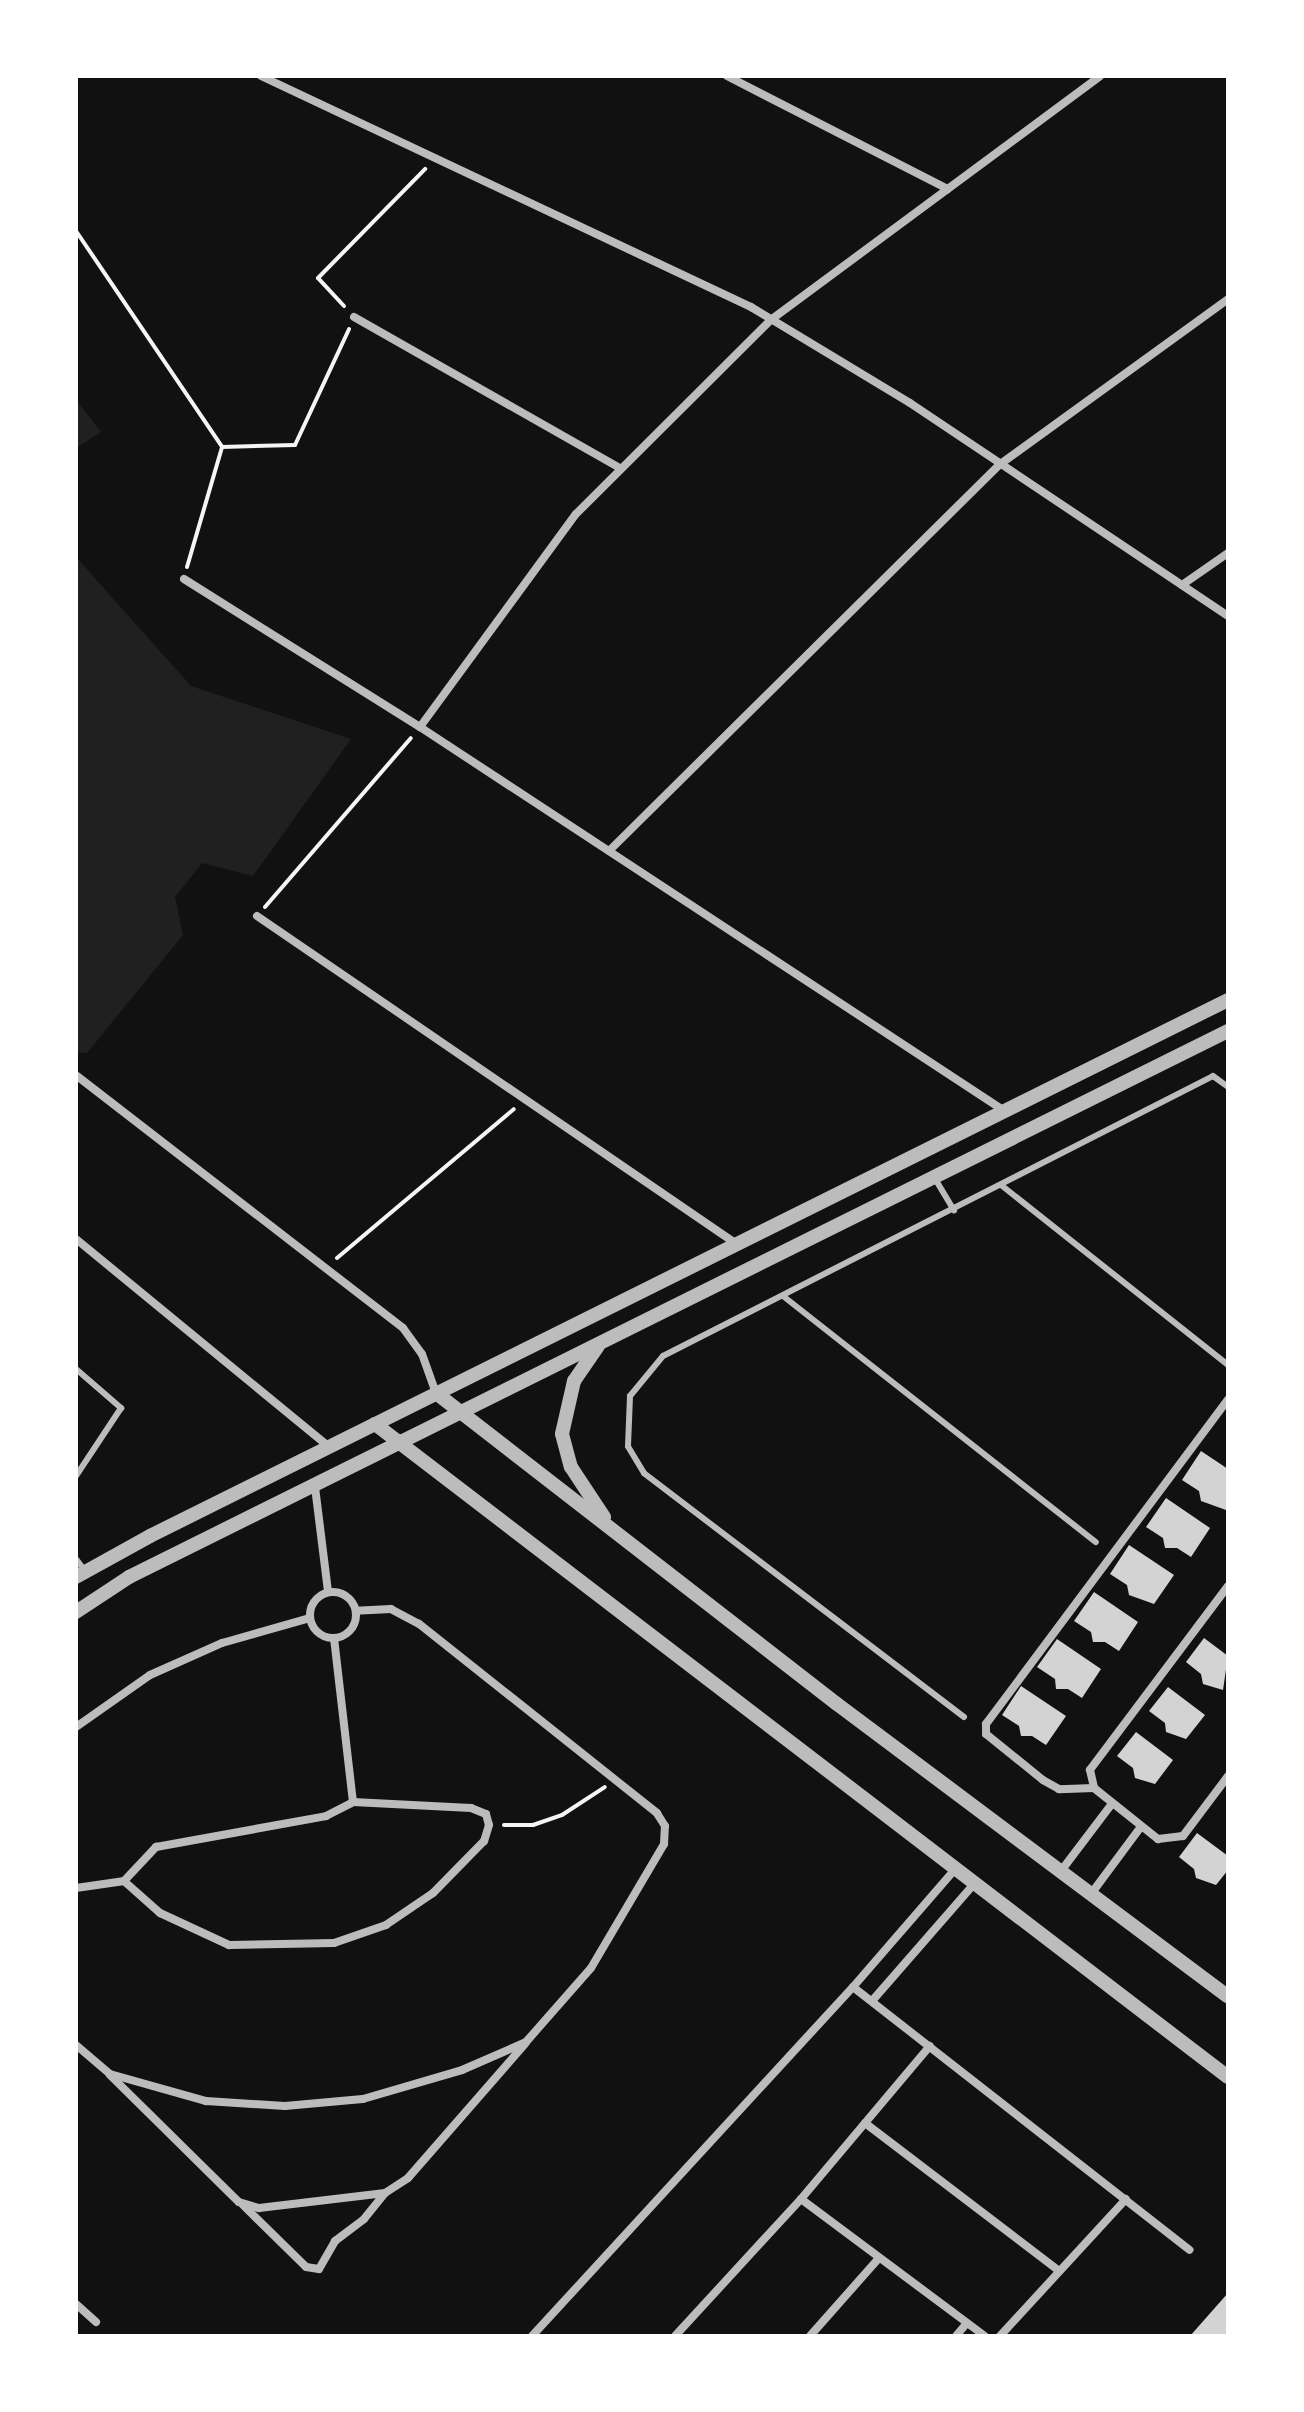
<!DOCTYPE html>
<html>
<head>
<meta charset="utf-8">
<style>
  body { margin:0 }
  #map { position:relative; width:1304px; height:2412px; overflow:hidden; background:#111; font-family:Lato,sans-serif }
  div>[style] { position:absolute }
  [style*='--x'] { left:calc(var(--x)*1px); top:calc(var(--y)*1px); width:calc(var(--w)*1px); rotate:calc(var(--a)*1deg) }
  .green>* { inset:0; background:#202020 }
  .building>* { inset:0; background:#d3d3d3 }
  .path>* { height:4px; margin:-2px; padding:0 2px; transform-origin:2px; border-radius:2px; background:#f5f5f5 }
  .service>* { height:6px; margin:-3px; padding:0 3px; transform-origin:3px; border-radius:3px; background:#bcbcbc }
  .minor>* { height:8px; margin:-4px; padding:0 4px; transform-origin:4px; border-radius:4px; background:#bcbcbc }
  .minor>.ring { margin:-4px; padding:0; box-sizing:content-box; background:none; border:8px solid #bcbcbc; border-radius:50% }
  .tertiary>* { height:14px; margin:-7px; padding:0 7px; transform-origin:7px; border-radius:7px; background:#bcbcbc }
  span { translate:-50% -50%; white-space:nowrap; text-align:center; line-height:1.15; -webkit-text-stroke:7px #fff; paint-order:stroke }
  .frame { position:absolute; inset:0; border:78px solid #fff; pointer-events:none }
</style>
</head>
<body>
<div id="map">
  <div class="green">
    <div style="clip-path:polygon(76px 400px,101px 432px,76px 448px)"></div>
    <div style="clip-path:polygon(76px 557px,191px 686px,351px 739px,253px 876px,202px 863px,175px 897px,183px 935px,87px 1053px,76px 1052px)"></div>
  </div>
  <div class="building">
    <div style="clip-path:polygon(1201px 1451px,1228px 1469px,1226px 1510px,1201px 1501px,1199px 1491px,1182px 1480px)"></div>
    <div style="clip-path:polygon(1166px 1498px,1210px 1528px,1191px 1557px,1177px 1548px,1165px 1548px,1163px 1538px,1146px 1527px)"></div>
    <div style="clip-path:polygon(1129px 1545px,1174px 1575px,1154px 1604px,1129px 1595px,1127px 1585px,1110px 1574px)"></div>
    <div style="clip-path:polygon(1094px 1592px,1138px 1622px,1119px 1651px,1105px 1642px,1093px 1642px,1091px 1632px,1074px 1621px)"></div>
    <div style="clip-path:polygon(1204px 1638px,1228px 1656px,1223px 1690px,1203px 1684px,1201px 1674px,1186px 1662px)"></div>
    <div style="clip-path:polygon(1057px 1639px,1101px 1669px,1082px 1698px,1068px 1689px,1056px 1689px,1055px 1679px,1037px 1667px)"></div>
    <div style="clip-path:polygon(1021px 1686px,1066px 1716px,1046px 1745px,1032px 1736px,1021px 1736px,1019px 1726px,1002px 1715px)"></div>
    <div style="clip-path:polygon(1168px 1687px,1205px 1715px,1186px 1739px,1166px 1732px,1165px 1723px,1149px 1711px)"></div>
    <div style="clip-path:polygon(1136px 1732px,1173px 1760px,1155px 1784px,1135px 1778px,1133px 1768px,1117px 1756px)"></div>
    <div style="clip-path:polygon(1197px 1833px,1228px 1856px,1228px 1870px,1216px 1885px,1196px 1878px,1194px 1869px,1179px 1857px)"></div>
    <div style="clip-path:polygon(1228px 2293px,1228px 2336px,1190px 2336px)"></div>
  </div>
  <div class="path">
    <div style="--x:76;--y:231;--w:261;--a:55.9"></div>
    <div style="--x:222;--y:447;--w:73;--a:-1.6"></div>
    <div style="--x:295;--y:445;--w:128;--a:-65"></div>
    <div style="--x:344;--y:306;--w:38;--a:-133"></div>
    <div style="--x:318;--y:278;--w:153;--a:-45.5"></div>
    <div style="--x:187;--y:567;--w:125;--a:-73.7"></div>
    <div style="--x:265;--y:907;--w:223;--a:-49.2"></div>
    <div style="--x:337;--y:1258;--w:231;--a:-40.1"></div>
    <div style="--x:504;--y:1825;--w:29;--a:0"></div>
    <div style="--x:533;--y:1825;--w:31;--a:-19"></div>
    <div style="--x:562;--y:1815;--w:51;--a:-33.1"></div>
  </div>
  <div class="service">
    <div style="--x:934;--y:1177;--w:39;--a:59"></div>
    <div style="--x:1001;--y:1185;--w:290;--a:38.4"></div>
    <div style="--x:783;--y:1296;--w:398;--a:38.2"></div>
    <div style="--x:76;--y:1369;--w:60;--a:40.9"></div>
    <div style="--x:121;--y:1408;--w:82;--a:123.5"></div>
    <div style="--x:76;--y:1559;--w:15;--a:53"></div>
    <div style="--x:964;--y:1717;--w:402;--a:-142.7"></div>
    <div style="--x:644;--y:1473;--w:31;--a:-121"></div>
    <div style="--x:628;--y:1446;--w:50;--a:-87.7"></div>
    <div style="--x:630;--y:1396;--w:52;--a:-50.5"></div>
    <div style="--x:663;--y:1356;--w:617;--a:-26.98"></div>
    <div style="--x:1213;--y:1076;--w:19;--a:36"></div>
  </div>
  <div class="minor">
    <div style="--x:261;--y:76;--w:542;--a:25.24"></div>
    <div style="--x:751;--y:307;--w:186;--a:31.1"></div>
    <div style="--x:910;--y:403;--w:383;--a:33.8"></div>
    <div style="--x:727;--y:76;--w:248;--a:27.1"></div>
    <div style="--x:354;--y:317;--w:306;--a:29.6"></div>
    <div style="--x:184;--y:579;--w:279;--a:32.1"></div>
    <div style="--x:420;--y:727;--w:701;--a:33.3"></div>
    <div style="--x:1182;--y:585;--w:56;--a:-34.8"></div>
    <div style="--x:420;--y:727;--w:264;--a:-53.8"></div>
    <div style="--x:576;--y:514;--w:276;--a:-44.9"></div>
    <div style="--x:772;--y:319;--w:408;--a:-36.5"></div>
    <div style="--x:609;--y:851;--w:549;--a:-44.7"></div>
    <div style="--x:999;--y:465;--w:283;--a:-35.9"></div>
    <div style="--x:257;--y:916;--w:583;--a:34.37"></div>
    <div style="--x:77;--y:1076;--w:412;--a:37.7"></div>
    <div style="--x:403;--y:1328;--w:32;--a:54"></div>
    <div style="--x:422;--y:1354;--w:41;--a:70.3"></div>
    <div style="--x:76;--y:1239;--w:328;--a:39.4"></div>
    <div style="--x:315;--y:1487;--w:106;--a:82.9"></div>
    <div style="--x:1228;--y:1586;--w:230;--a:126.9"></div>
    <div style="--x:1090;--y:1770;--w:18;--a:77"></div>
    <div style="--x:1094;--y:1788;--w:82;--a:38.6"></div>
    <div style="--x:1158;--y:1839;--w:25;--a:-7"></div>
    <div style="--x:1183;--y:1836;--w:75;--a:-53.1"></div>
    <div class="ring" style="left:310px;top:1592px;width:38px;height:38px"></div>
    <div style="--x:334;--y:1638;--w:165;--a:83.4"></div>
    <div style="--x:76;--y:1727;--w:90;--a:-35.1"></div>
    <div style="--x:150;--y:1675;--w:79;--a:-24"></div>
    <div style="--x:222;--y:1643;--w:91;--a:-15.9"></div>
    <div style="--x:1094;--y:1788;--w:35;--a:178"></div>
    <div style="--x:1059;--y:1789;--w:18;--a:-151"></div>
    <div style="--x:1043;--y:1780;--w:73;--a:-141.1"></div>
    <div style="--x:986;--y:1734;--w:10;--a:-90"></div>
    <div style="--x:986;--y:1724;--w:405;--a:-53.3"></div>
    <div style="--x:1061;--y:1871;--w:83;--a:-52.9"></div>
    <div style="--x:76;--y:1888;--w:49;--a:-8.3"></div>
    <div style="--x:124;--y:1881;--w:47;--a:-46.7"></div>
    <div style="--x:156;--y:1847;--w:173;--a:-10.3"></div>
    <div style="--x:326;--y:1816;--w:30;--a:-27"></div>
    <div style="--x:353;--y:1802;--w:118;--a:2.9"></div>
    <div style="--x:471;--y:1808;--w:16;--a:22"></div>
    <div style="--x:486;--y:1814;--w:11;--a:75"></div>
    <div style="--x:489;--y:1825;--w:17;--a:107"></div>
    <div style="--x:484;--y:1841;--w:73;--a:134.4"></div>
    <div style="--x:433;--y:1893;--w:57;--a:145.8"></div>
    <div style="--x:386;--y:1925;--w:55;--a:160.9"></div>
    <div style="--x:334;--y:1943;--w:105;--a:178.9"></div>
    <div style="--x:229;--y:1945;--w:76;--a:-155.1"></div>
    <div style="--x:160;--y:1913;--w:48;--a:-138.4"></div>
    <div style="--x:1091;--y:1894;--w:82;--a:-53.4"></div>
    <div style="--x:853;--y:1987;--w:157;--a:-49.1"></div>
    <div style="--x:872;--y:2001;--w:157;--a:-48.9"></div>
    <div style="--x:76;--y:2045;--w:45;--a:40.5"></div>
    <div style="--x:110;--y:2074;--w:100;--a:15.7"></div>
    <div style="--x:206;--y:2101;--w:79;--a:3.6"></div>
    <div style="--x:285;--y:2106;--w:78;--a:-5.1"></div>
    <div style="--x:363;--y:2099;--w:103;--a:-16.3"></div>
    <div style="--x:462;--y:2070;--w:70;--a:-23.6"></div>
    <div style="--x:526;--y:2042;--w:98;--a:-48.7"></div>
    <div style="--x:591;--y:1968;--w:144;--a:-59.5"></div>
    <div style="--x:664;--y:1844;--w:18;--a:-87"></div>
    <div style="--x:665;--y:1826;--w:15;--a:-122"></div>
    <div style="--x:657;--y:1813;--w:304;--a:-141.5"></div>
    <div style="--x:419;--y:1624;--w:32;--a:-152"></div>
    <div style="--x:391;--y:1609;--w:35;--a:177"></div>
    <div style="--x:110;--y:2075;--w:181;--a:44.6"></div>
    <div style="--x:239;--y:2202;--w:21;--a:17"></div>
    <div style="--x:259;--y:2208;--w:127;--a:-6.8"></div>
    <div style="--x:385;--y:2193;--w:27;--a:-33"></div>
    <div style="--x:408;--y:2178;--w:178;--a:-48.9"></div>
    <div style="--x:865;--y:2123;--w:244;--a:37.3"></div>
    <div style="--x:801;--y:2199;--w:229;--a:36.7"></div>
    <div style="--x:243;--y:2205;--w:88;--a:44.5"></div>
    <div style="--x:306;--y:2267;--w:13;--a:9"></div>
    <div style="--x:319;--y:2269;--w:32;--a:-60"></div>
    <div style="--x:335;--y:2241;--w:36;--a:-37"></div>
    <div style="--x:364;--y:2219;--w:33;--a:-51"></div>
    <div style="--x:76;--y:2304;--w:27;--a:42"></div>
    <div style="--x:532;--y:2336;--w:474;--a:-47.4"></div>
    <div style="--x:853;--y:1987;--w:427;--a:38"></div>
    <div style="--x:675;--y:2336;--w:186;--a:-47.4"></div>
    <div style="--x:801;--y:2199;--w:200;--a:-49.9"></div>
    <div style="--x:810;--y:2336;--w:104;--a:-48.5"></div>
    <div style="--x:956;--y:2336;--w:17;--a:-50"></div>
    <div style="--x:1000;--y:2336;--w:186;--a:-47.4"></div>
  </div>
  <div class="tertiary">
    <div style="--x:598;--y:1346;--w:42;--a:124.4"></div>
    <div style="--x:574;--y:1381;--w:54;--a:102.8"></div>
    <div style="--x:562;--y:1434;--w:34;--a:75"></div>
    <div style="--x:571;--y:1467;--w:60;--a:56.6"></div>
    <div style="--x:436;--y:1393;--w:507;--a:37.8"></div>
    <div style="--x:837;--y:1704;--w:488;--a:36.8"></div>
    <div style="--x:375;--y:1424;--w:1074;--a:37.44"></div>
    <div style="--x:76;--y:1577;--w:85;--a:-29"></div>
    <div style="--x:150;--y:1536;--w:1204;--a:-26.44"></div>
    <div style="--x:76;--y:1612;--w:64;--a:-33.4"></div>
    <div style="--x:129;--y:1577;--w:1227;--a:-26.42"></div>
  </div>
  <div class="frame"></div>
</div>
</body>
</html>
